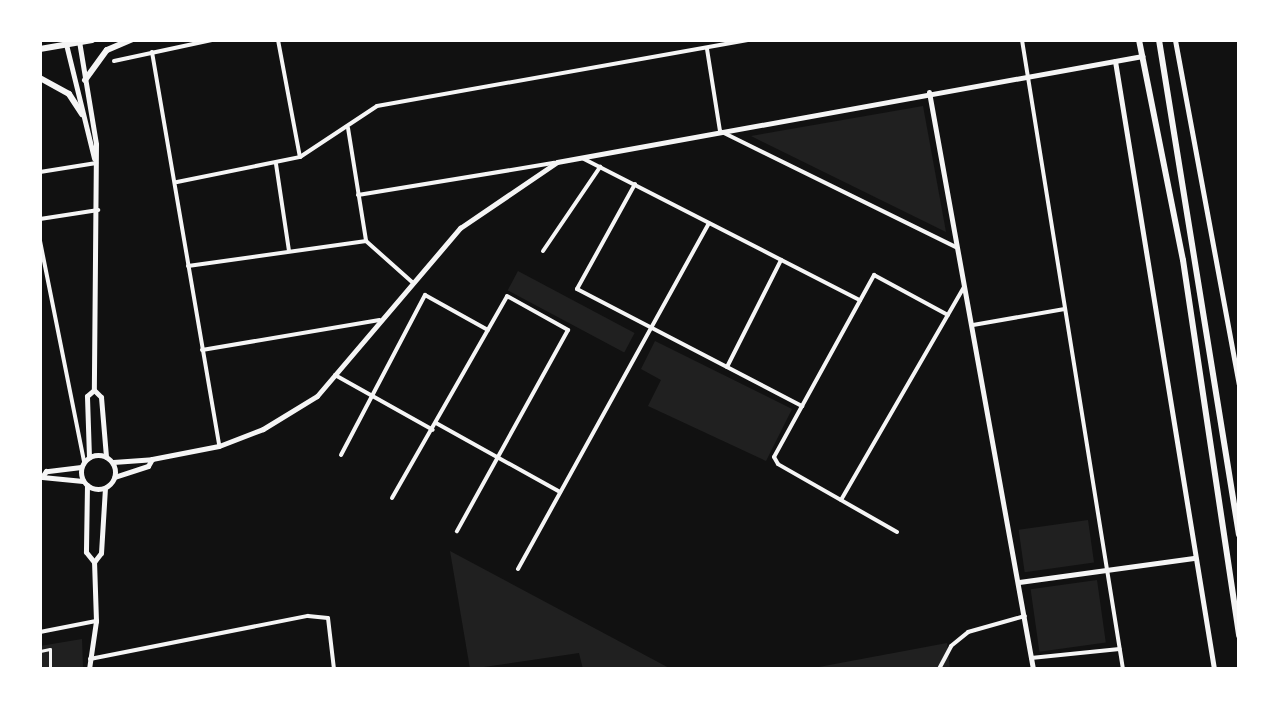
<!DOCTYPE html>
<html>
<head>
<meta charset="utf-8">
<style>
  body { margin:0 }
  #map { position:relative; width:1279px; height:709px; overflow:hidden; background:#111; font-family:"DejaVu Sans",sans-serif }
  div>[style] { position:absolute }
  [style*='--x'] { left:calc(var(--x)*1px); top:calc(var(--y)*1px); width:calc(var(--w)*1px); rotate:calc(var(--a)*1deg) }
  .green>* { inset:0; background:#202020; transform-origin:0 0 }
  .pedestrian>* { height:3px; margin:-1.5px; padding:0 1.5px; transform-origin:1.5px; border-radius:1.5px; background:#f5f5f5 }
  .minor>* { height:4px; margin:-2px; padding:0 2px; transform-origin:2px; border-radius:2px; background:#f5f5f5 }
  .tertiary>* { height:5px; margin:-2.5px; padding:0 2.5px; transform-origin:2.5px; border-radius:2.5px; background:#f5f5f5 }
  .tertiary>.ring { margin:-2.5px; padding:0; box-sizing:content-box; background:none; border:5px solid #f5f5f5; border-radius:50% }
  .secondary>* { height:6px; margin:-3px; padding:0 3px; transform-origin:3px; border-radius:3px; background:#f5f5f5 }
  span { translate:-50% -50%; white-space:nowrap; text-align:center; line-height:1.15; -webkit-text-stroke:8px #fff; paint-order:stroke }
  .frame { position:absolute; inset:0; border:42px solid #fff; pointer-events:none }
</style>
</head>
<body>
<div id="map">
  <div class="green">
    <div style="clip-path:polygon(923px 106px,946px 232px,751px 136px)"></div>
    <div style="left:518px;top:271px;width:132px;height:22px;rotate:28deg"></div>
    <div style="clip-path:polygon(655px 341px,792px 409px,766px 461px,648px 406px,661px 380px,641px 369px)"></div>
    <div style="left:1088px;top:520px;width:43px;height:70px;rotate:82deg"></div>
    <div style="clip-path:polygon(450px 551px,671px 669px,583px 669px,579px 653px,470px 669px)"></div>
    <div style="left:1097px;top:580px;width:63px;height:67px;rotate:82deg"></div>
    <div style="clip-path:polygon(82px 639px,83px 669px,40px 669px,40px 646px)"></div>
    <div style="clip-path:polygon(947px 643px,950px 669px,808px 669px)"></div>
  </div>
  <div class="pedestrian">
    <div style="--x:40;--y:651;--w:10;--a:-11"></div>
    <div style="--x:50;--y:649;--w:20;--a:90"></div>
  </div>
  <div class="minor">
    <div style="--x:278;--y:40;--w:119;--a:79.4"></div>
    <div style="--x:1022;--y:40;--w:637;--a:80.88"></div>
    <div style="--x:707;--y:49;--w:83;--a:81"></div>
    <div style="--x:720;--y:131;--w:263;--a:26.2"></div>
    <div style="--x:152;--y:52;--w:400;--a:80.3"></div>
    <div style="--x:114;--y:61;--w:100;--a:-12.1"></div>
    <div style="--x:348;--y:128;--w:114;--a:80.9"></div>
    <div style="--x:366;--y:241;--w:62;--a:41.7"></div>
    <div style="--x:584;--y:159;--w:310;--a:27.1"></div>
    <div style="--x:276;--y:164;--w:88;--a:81.5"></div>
    <div style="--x:40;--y:172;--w:57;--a:-9.1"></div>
    <div style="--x:177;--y:182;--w:126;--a:-11.5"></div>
    <div style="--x:300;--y:157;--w:92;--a:-33.5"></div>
    <div style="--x:377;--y:106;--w:378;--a:-10.1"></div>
    <div style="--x:635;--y:184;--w:120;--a:118.9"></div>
    <div style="--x:577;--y:289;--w:254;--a:27.5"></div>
    <div style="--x:358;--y:195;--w:199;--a:-9.3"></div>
    <div style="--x:40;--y:219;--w:59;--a:-8.8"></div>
    <div style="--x:40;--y:241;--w:225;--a:78.7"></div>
    <div style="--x:543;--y:251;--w:102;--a:-55.8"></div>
    <div style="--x:188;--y:266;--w:180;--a:-8"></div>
    <div style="--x:973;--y:325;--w:93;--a:-9.9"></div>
    <div style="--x:202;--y:350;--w:180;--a:-9.6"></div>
    <div style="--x:727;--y:367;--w:120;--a:-63.2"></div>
    <div style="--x:335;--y:375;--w:112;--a:29.3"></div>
    <div style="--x:436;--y:423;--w:142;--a:29.1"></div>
    <div style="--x:341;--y:455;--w:181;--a:-62.3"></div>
    <div style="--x:425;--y:295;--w:72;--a:29.1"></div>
    <div style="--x:392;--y:498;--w:232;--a:-60.3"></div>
    <div style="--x:507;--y:296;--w:70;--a:29.1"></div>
    <div style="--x:568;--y:330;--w:230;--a:118.9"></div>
    <div style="--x:841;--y:500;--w:246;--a:-60"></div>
    <div style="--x:897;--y:532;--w:137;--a:-150.3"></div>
    <div style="--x:778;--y:464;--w:8;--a:-120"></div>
    <div style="--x:774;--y:457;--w:208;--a:-61.2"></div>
    <div style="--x:874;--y:275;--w:84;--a:28.4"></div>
    <div style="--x:518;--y:569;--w:395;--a:-61.1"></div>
    <div style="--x:40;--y:632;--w:57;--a:-11.1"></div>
    <div style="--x:1031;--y:658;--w:89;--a:-5.8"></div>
    <div style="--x:90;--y:659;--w:222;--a:-11.2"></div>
    <div style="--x:308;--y:616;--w:20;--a:6"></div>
    <div style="--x:328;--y:618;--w:51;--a:83.3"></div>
    <div style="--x:939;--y:669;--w:26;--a:-62"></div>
    <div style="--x:951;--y:646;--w:22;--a:-39"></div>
    <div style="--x:968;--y:632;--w:59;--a:-15.7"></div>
  </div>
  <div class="tertiary">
    <div style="--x:65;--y:40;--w:122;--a:76.2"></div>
    <div style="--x:1175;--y:40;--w:350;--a:79.5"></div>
    <div style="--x:79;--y:41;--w:104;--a:80.6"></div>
    <div style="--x:96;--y:144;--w:246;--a:90.5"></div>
    <div style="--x:1115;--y:61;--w:616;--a:80.75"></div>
    <div style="--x:929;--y:92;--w:586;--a:79.78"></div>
    <div class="ring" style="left:81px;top:455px;width:29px;height:29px"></div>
    <div style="--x:89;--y:457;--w:61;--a:-91.9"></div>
    <div style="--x:87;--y:396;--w:9;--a:-41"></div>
    <div style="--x:94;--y:390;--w:10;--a:45"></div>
    <div style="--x:101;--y:397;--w:60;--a:85.2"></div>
    <div style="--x:152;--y:459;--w:68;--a:-11"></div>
    <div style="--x:219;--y:446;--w:47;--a:-21.1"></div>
    <div style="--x:263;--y:429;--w:63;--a:-31.4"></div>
    <div style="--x:317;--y:396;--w:221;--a:-49.6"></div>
    <div style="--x:460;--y:228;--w:117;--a:-34.2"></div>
    <div style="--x:557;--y:162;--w:595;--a:-10.27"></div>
    <div style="--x:113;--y:462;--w:39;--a:-4"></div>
    <div style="--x:152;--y:459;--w:8;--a:120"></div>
    <div style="--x:148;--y:466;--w:35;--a:162"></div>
    <div style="--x:81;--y:467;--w:35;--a:173"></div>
    <div style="--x:46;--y:471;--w:7;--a:124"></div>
    <div style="--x:42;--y:477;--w:41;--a:5.6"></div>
    <div style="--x:87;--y:485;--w:67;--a:90.9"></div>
    <div style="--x:86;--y:552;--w:13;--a:51"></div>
    <div style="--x:94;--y:562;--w:11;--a:-52"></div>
    <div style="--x:101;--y:553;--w:65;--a:-86.5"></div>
    <div style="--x:1019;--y:582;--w:178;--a:-7.8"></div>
    <div style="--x:89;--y:669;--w:49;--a:-81.7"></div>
    <div style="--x:96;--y:621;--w:59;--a:-91.9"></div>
  </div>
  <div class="secondary">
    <div style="--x:1139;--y:40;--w:224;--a:78.7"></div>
    <div style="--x:1183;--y:260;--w:380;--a:81.5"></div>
    <div style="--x:1159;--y:40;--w:501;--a:80.82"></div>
    <div style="--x:40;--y:49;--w:53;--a:-9.8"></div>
    <div style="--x:40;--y:78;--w:33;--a:29"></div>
    <div style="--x:69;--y:94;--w:24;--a:57"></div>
    <div style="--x:85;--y:80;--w:37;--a:-54"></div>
    <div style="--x:107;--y:50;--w:26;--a:-23"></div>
  </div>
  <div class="frame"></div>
</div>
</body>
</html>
